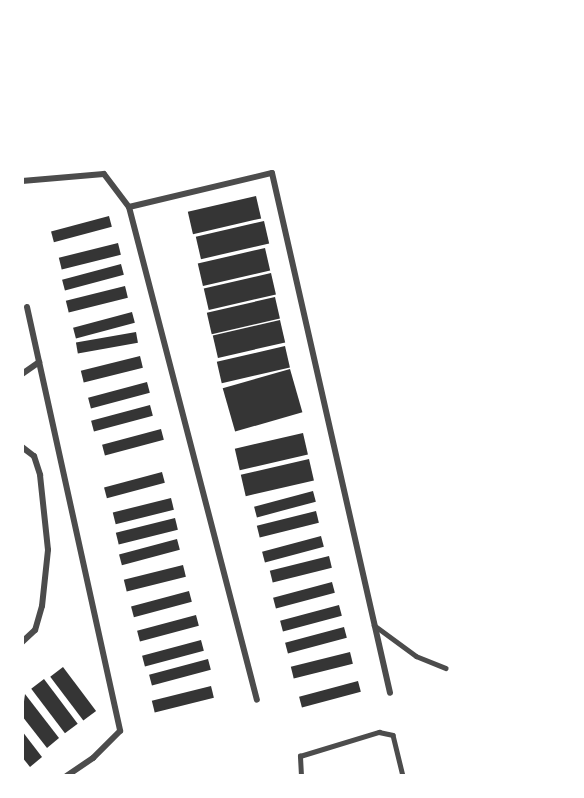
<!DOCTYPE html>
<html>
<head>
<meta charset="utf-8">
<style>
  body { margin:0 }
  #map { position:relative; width:584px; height:798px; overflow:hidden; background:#fff; font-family:"DM Sans",sans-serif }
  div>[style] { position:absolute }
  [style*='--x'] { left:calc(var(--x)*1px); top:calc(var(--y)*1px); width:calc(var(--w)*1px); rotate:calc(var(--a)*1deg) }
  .building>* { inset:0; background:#353535; transform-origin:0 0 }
  .service>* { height:4.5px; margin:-2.25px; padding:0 2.25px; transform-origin:2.25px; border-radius:2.25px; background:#4c4c4c }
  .minor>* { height:6px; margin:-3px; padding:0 3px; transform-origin:3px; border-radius:3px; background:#4c4c4c }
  span { translate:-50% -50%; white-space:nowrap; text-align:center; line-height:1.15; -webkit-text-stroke:4.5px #fff; paint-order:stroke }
  .frame { position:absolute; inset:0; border:24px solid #fff; pointer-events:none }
</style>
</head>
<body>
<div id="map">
  <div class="building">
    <div style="left:256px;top:196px;width:23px;height:70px;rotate:77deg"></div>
    <div style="left:109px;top:216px;width:11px;height:60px;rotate:75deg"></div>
    <div style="left:264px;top:221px;width:23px;height:70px;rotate:77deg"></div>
    <div style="left:118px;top:243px;width:12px;height:61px;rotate:76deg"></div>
    <div style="left:265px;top:248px;width:23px;height:69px;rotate:77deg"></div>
    <div style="left:121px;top:264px;width:11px;height:61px;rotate:75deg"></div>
    <div style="left:271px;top:273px;width:22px;height:69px;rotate:77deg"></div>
    <div style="left:125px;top:286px;width:12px;height:61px;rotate:76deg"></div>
    <div style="left:275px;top:297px;width:22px;height:70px;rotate:77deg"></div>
    <div style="left:132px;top:312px;width:11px;height:61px;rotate:75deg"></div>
    <div style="left:280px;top:320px;width:23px;height:69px;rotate:77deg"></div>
    <div style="left:136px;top:332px;width:11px;height:61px;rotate:80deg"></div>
    <div style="left:285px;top:346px;width:22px;height:70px;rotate:77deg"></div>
    <div style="left:140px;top:356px;width:12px;height:61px;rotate:76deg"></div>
    <div style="left:290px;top:369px;width:45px;height:70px;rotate:74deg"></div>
    <div style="left:147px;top:382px;width:11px;height:61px;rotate:75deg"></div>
    <div style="left:150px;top:405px;width:11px;height:61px;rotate:75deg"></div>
    <div style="left:161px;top:429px;width:11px;height:61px;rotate:75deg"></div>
    <div style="left:303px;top:433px;width:22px;height:70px;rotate:77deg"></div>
    <div style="left:309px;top:459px;width:22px;height:70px;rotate:77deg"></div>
    <div style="left:162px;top:472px;width:11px;height:60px;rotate:75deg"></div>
    <div style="left:313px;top:491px;width:11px;height:61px;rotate:75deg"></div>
    <div style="left:171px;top:498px;width:12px;height:60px;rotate:76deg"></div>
    <div style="left:316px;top:511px;width:12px;height:61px;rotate:76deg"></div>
    <div style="left:175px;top:518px;width:12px;height:61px;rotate:76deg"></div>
    <div style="left:321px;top:536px;width:11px;height:61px;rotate:75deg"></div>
    <div style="left:177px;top:539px;width:11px;height:60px;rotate:75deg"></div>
    <div style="left:329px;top:556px;width:12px;height:61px;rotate:76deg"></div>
    <div style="left:183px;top:565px;width:12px;height:61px;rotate:76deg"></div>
    <div style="left:332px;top:582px;width:11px;height:61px;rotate:75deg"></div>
    <div style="left:189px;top:591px;width:11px;height:60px;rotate:75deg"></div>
    <div style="left:339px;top:605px;width:11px;height:61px;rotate:75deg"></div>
    <div style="left:196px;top:615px;width:11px;height:61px;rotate:75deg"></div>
    <div style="left:344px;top:627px;width:11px;height:61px;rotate:75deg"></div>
    <div style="left:201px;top:640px;width:11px;height:61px;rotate:75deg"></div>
    <div style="left:350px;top:652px;width:12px;height:61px;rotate:76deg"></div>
    <div style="left:208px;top:659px;width:11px;height:61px;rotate:75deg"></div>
    <div style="left:63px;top:667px;width:55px;height:16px;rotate:53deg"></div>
    <div style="left:44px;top:679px;width:56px;height:16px;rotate:53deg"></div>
    <div style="left:358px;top:681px;width:11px;height:61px;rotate:75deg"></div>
    <div style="left:211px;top:686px;width:12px;height:61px;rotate:76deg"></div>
    <div style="clip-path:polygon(25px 694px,59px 738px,47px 748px,22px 716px)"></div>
    <div style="clip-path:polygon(22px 731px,42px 757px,30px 767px,22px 757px)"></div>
  </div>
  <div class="service">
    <div style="--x:374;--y:625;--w:52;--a:36.4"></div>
    <div style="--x:416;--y:656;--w:32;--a:22"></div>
    <div style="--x:301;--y:776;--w:20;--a:-93"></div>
    <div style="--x:300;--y:756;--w:83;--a:-16.9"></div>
    <div style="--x:379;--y:732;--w:14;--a:12"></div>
    <div style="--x:393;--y:735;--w:42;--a:76.3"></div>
  </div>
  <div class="minor">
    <div style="--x:22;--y:181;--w:82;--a:-4.9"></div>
    <div style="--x:104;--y:174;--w:41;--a:52.9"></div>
    <div style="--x:129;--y:207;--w:509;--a:75.45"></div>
    <div style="--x:129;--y:207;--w:147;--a:-13.4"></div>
    <div style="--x:272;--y:173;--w:533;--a:77.21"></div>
    <div style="--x:27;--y:307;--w:434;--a:77.6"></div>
    <div style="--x:120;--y:731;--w:38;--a:135"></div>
    <div style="--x:93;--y:758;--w:32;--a:146"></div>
    <div style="--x:22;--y:374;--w:21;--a:-35"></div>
    <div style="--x:22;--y:447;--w:15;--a:37"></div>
    <div style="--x:34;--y:456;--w:20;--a:72"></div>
    <div style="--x:40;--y:475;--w:75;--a:83.9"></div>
    <div style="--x:48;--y:550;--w:56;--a:96.1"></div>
    <div style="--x:42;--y:606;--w:25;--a:106"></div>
    <div style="--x:35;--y:630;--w:18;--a:137"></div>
  </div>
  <div class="frame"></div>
</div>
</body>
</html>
